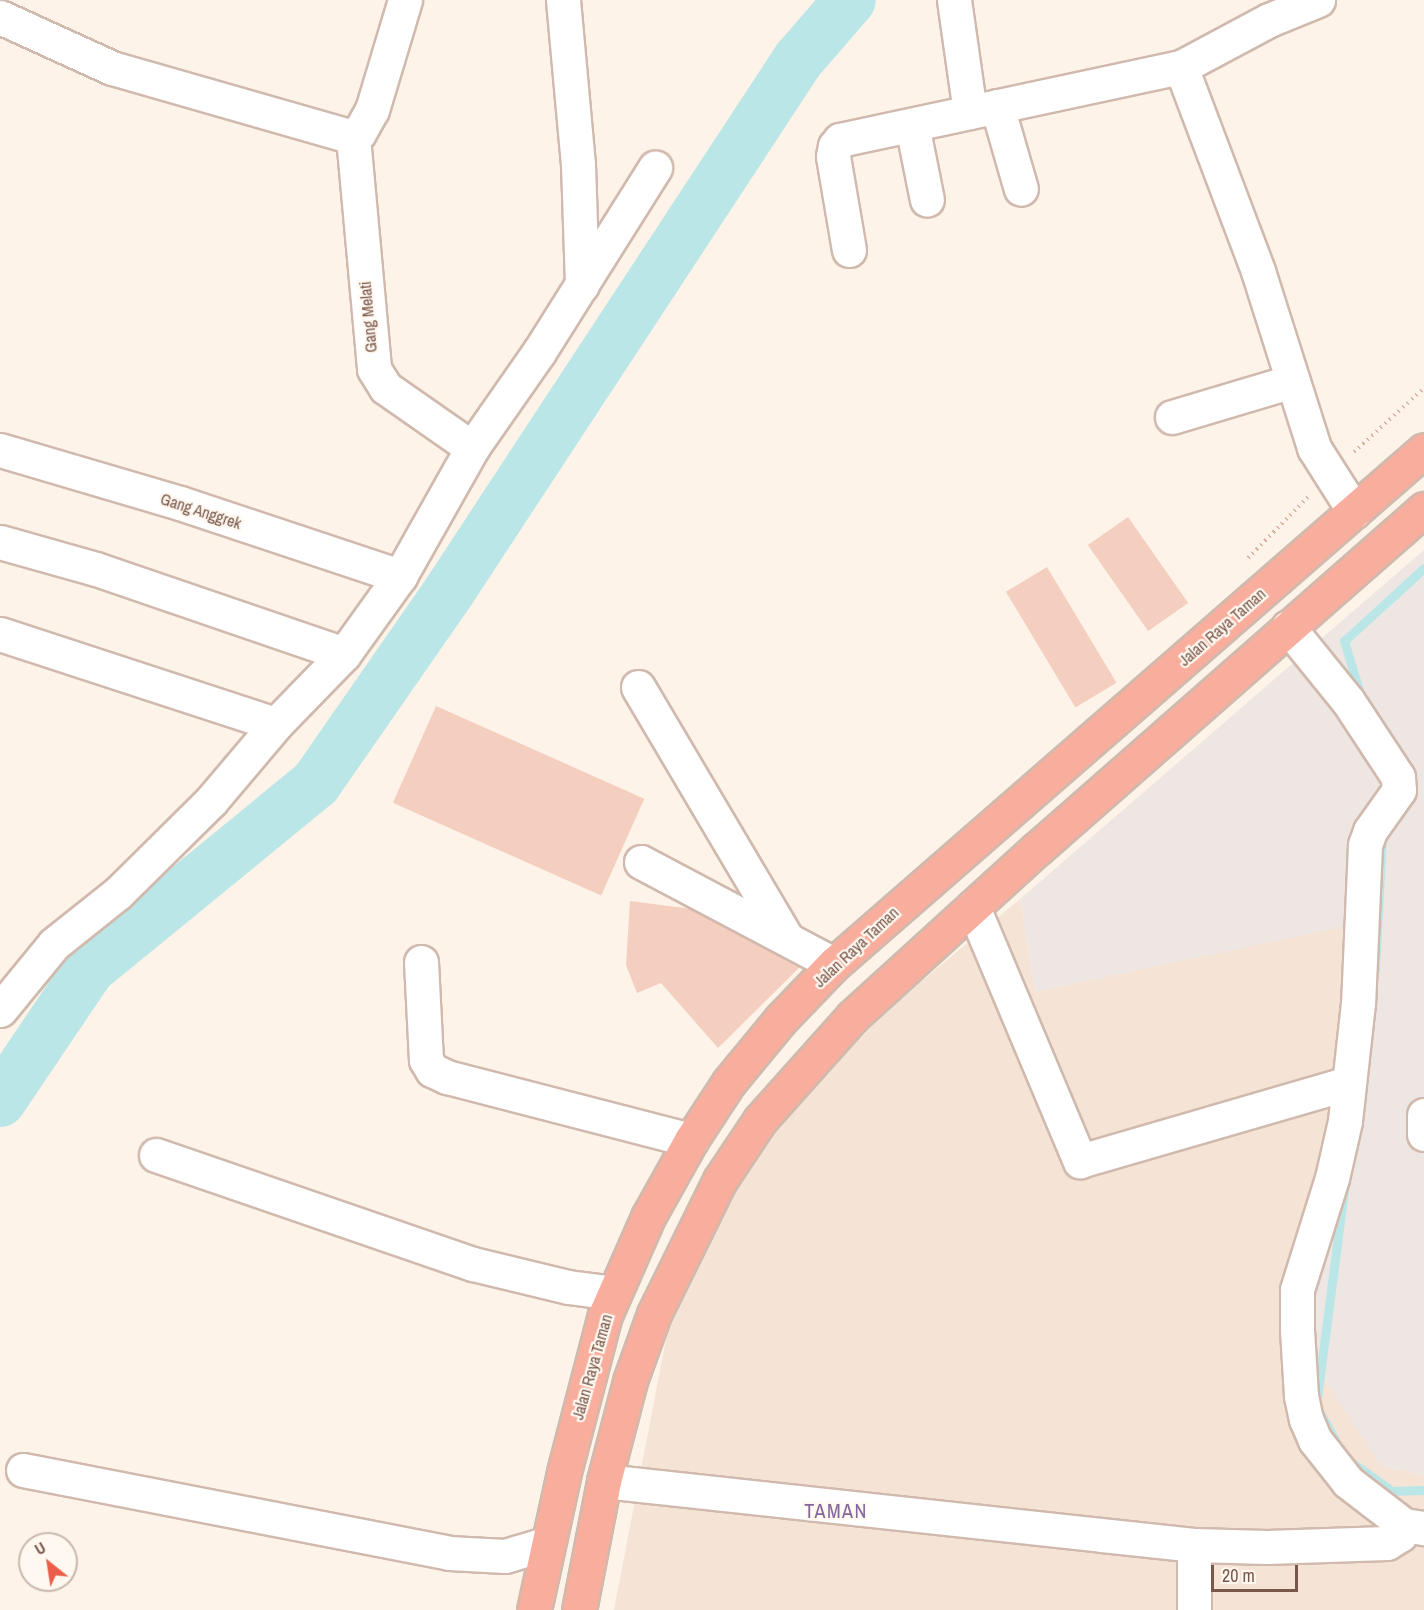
<!DOCTYPE html>
<html>
<head>
<meta charset="utf-8">
<style>
  body { margin:0 }
  #map { position:relative; width:1424px; height:1610px; overflow:hidden; background:#fdf3e8; font-family:"Archivo Narrow",sans-serif }
  div>[style] { position:absolute }
  [style*='--x'] { left:calc(var(--x)*1px); top:calc(var(--y)*1px); width:calc(var(--w)*1px); rotate:calc(var(--a)*1deg) }
  .residential>* { inset:0; background:#f5e4d6 }
  .industrial>* { inset:0; background:#eee6e2 }
  .stream>* { height:9px; margin:-4.5px; padding:0 4.5px; transform-origin:4.5px; border-radius:4.5px; background:#bbe6e8 }
  .river>* { height:52px; margin:-26px; padding:0 26px; transform-origin:26px; border-radius:26px; background:#bbe6e8 }
  .building>* { inset:0; background:#f4cfbf; transform-origin:0 0 }
  .path>* { height:4px; margin-top:-2px; transform-origin:0; background:repeating-linear-gradient(90deg,#dab2a1 0 1.5px,transparent 0 6px) }
  .roads { filter:drop-shadow(2px 0 #d0b9ad) drop-shadow(-2px 0 #d0b9ad) drop-shadow(0 2px #d0b9ad) drop-shadow(0 -2px #d0b9ad) }
  .minor>* { height:33px; margin:-16.5px; padding:0 16.5px; transform-origin:16.5px; border-radius:16.5px; background:#fff }
  .highway>* { height:33px; margin:-16.5px; padding:0 16.5px; transform-origin:16.5px; border-radius:16.5px; background:#f9ad9d }
  span { translate:-50% -50%; white-space:nowrap; text-align:center; line-height:1.15; -webkit-text-stroke:4.5px #fff8f0; paint-order:stroke }
  .street-label { font-size:16px; color:#79574a }
  .quarter-label { font-size:20px; color:#85669c; letter-spacing:1.5px }
  .north { position:absolute; left:18px; top:1532px; width:60px; height:60px; box-sizing:border-box; background:#fff8f0; border:2px solid #c9b8ae; border-radius:50%; rotate:330deg; font-size:16px; font-weight:700; line-height:24px; text-align:center; color:#79574a }
  .north::after { content:''; display:block; margin:auto; width:21px; height:27px; background:#eb5e49; clip-path:polygon(50% 0,100% 100%,50% 72%,0 100%) }
  .scale { position:absolute; left:1211px; top:1565px; width:87px; height:27px; box-sizing:border-box; border:3px solid #79574a; border-top:0; padding-left:8px; font-size:18px; line-height:21px; white-space:nowrap; color:#79574a; -webkit-text-stroke:4px #fff8f0; paint-order:stroke }
</style>
</head>
<body>
<div id="map">
  <div class="residential">
    <div style="clip-path:polygon(1020px 899px,1035px 992px,1361px 922px,1381px 1466px,1424px 1475px,1424px 1610px,614px 1610px,668px 1329px,757px 1135px,905px 995px)"></div>
  </div>
  <div class="industrial">
    <div style="clip-path:polygon(1424px 550px,1424px 1475px,1381px 1466px,1302px 1344px,1361px 923px,1035px 992px,1020px 899px)"></div>
  </div>
  <div class="stream">
    <div style="--x:1361;--y:697;--w:59;--a:-106.9"></div>
    <div style="--x:1344;--y:641;--w:108;--a:-42.4"></div>
    <div style="--x:1375;--y:969;--w:133;--a:-87"></div>
    <div style="--x:1338;--y:1445;--w:45;--a:-119.4"></div>
    <div style="--x:1316;--y:1406;--w:224;--a:-82.6"></div>
    <div style="--x:1347;--y:1459;--w:55;--a:35.4"></div>
    <div style="--x:1392;--y:1491;--w:32;--a:-2"></div>
  </div>
  <div class="river">
    <div style="--x:0;--y:1101;--w:159;--a:-56"></div>
    <div style="--x:89;--y:969;--w:293;--a:-39.3"></div>
    <div style="--x:316;--y:783;--w:235;--a:-55.2"></div>
    <div style="--x:450;--y:590;--w:634;--a:-56.71"></div>
    <div style="--x:798;--y:60;--w:79;--a:-49.1"></div>
  </div>
  <div class="building">
    <div style="left:1128px;top:517px;width:105px;height:49px;rotate:55deg"></div>
    <div style="left:1047px;top:567px;width:135px;height:48px;rotate:59deg"></div>
    <div style="left:436px;top:706px;width:228px;height:106px;rotate:24deg"></div>
    <div style="clip-path:polygon(630px 901px,700px 910px,803px 964px,718px 1048px,661px 983px,637px 993px,626px 965px)"></div>
  </div>
  <div class="path">
    <div style="--x:1354;--y:452;--w:95;--a:-42.4"></div>
    <div style="--x:1248;--y:558;--w:86;--a:-45.5"></div>
  </div>
  <div class="roads">
    <div class="minor">
      <div style="--x:563;--y:0;--w:165;--a:84.8"></div>
      <div style="--x:578;--y:164;--w:121;--a:88.1"></div>
      <div style="--x:954;--y:0;--w:113;--a:81.9"></div>
      <div style="--x:0;--y:17;--w:123;--a:24.5"></div>
      <div style="--x:112;--y:68;--w:251;--a:16"></div>
      <div style="--x:353;--y:137;--w:7;--a:-34"></div>
      <div style="--x:359;--y:133;--w:26;--a:-61"></div>
      <div style="--x:372;--y:110;--w:115;--a:-73.3"></div>
      <div style="--x:1181;--y:67;--w:218;--a:69.3"></div>
      <div style="--x:1258;--y:271;--w:186;--a:72.4"></div>
      <div style="--x:1314;--y:448;--w:75;--a:57.6"></div>
      <div style="--x:997;--y:106;--w:86;--a:73.9"></div>
      <div style="--x:912;--y:125;--w:76;--a:78.7"></div>
      <div style="--x:353;--y:137;--w:233;--a:84.8"></div>
      <div style="--x:374;--y:369;--w:22;--a:58"></div>
      <div style="--x:386;--y:388;--w:105;--a:34.9"></div>
      <div style="--x:849;--y:250;--w:95;--a:-99.7"></div>
      <div style="--x:833;--y:156;--w:10;--a:-79"></div>
      <div style="--x:835;--y:146;--w:8;--a:-50"></div>
      <div style="--x:840;--y:140;--w:349;--a:-12.1"></div>
      <div style="--x:1181;--y:67;--w:100;--a:-28.1"></div>
      <div style="--x:1269;--y:20;--w:53;--a:-22.2"></div>
      <div style="--x:1172;--y:417;--w:126;--a:-16.6"></div>
      <div style="--x:0;--y:450;--w:188;--a:16.4"></div>
      <div style="--x:180;--y:503;--w:232;--a:18.4"></div>
      <div style="--x:0;--y:542;--w:100;--a:15.7"></div>
      <div style="--x:96;--y:569;--w:262;--a:18.9"></div>
      <div style="--x:1288;--y:627;--w:95;--a:51"></div>
      <div style="--x:1348;--y:701;--w:91;--a:56.7"></div>
      <div style="--x:1398;--y:777;--w:13;--a:86"></div>
      <div style="--x:1399;--y:790;--w:50;--a:125.3"></div>
      <div style="--x:1370;--y:831;--w:15;--a:110"></div>
      <div style="--x:1365;--y:845;--w:158;--a:92.5"></div>
      <div style="--x:1358;--y:1003;--w:119;--a:96.3"></div>
      <div style="--x:1345;--y:1121;--w:58;--a:102.8"></div>
      <div style="--x:1332;--y:1178;--w:117;--a:107.4"></div>
      <div style="--x:1297;--y:1290;--w:40;--a:90"></div>
      <div style="--x:1297;--y:1330;--w:66;--a:86.5"></div>
      <div style="--x:1301;--y:1396;--w:24;--a:78"></div>
      <div style="--x:1306;--y:1419;--w:23;--a:67"></div>
      <div style="--x:1315;--y:1440;--w:53;--a:51.8"></div>
      <div style="--x:1348;--y:1482;--w:71;--a:37.5"></div>
      <div style="--x:1404;--y:1525;--w:20;--a:9"></div>
      <div style="--x:0;--y:634;--w:290;--a:18.1"></div>
      <div style="--x:638;--y:687;--w:289;--a:59.4"></div>
      <div style="--x:641;--y:862;--w:218;--a:27.9"></div>
      <div style="--x:973;--y:907;--w:276;--a:67.2"></div>
      <div style="--x:1080;--y:1161;--w:280;--a:-16.2"></div>
      <div style="--x:421;--y:962;--w:98;--a:87.1"></div>
      <div style="--x:426;--y:1060;--w:12;--a:59"></div>
      <div style="--x:432;--y:1070;--w:17;--a:25"></div>
      <div style="--x:447;--y:1077;--w:252;--a:14.5"></div>
      <div style="--x:0;--y:1010;--w:85;--a:-50.7"></div>
      <div style="--x:54;--y:944;--w:82;--a:-38.6"></div>
      <div style="--x:118;--y:893;--w:131;--a:-44.7"></div>
      <div style="--x:211;--y:801;--w:101;--a:-49.8"></div>
      <div style="--x:276;--y:724;--w:98;--a:-45.8"></div>
      <div style="--x:344;--y:654;--w:96;--a:-54.3"></div>
      <div style="--x:400;--y:576;--w:147;--a:-60.6"></div>
      <div style="--x:472;--y:448;--w:117;--a:-55.1"></div>
      <div style="--x:539;--y:352;--w:218;--a:-57.8"></div>
      <div style="--x:1424;--y:1115;--w:19;--a:90"></div>
      <div style="--x:156;--y:1155;--w:335;--a:19"></div>
      <div style="--x:473;--y:1264;--w:98;--a:13.6"></div>
      <div style="--x:568;--y:1287;--w:46;--a:7.4"></div>
      <div style="--x:23;--y:1470;--w:434;--a:11"></div>
      <div style="--x:449;--y:1553;--w:56;--a:3.1"></div>
      <div style="--x:505;--y:1556;--w:45;--a:-16.8"></div>
      <div style="--x:604;--y:1481;--w:593;--a:6.19"></div>
      <div style="--x:1194;--y:1545;--w:73;--a:1.6"></div>
      <div style="--x:1267;--y:1547;--w:120;--a:-1.9"></div>
      <div style="--x:1387;--y:1543;--w:15;--a:-32"></div>
      <div style="--x:1400;--y:1535;--w:11;--a:-68"></div>
      <div style="--x:1194;--y:1545;--w:65;--a:90"></div>
    </div>
    <div class="highway">
      <div style="--x:534;--y:1610;--w:141;--a:-77.7"></div>
      <div style="--x:564;--y:1472;--w:162;--a:-75.4"></div>
      <div style="--x:605;--y:1315;--w:107;--a:-66.3"></div>
      <div style="--x:648;--y:1217;--w:88;--a:-60.8"></div>
      <div style="--x:691;--y:1140;--w:69;--a:-56.8"></div>
      <div style="--x:729;--y:1082;--w:82;--a:-50.5"></div>
      <div style="--x:781;--y:1019;--w:76;--a:-46.1"></div>
      <div style="--x:834;--y:964;--w:782;--a:-41.06"></div>
      <div style="--x:579;--y:1610;--w:131;--a:-79"></div>
      <div style="--x:604;--y:1481;--w:103;--a:-75.4"></div>
      <div style="--x:630;--y:1381;--w:71;--a:-70.3"></div>
      <div style="--x:654;--y:1314;--w:149;--a:-63.8"></div>
      <div style="--x:720;--y:1180;--w:72;--a:-56.3"></div>
      <div style="--x:760;--y:1120;--w:138;--a:-48.2"></div>
      <div style="--x:852;--y:1017;--w:251;--a:-42.3"></div>
      <div style="--x:1038;--y:848;--w:514;--a:-41.29"></div>
    </div>
  </div>
  <div class="street-label">
    <span style="left:368px;top:317px;rotate:-95deg">Gang Melati</span>
    <span style="left:201px;top:511px;rotate:18deg">Gang Anggrek</span>
    <span style="left:1222px;top:627px;rotate:-41deg">Jalan Raya Taman</span>
    <span style="left:856px;top:947px;rotate:-43deg">Jalan Raya Taman</span>
    <span style="left:592px;top:1367px;rotate:-74deg">Jalan Raya Taman</span>
  </div>
  <div class="quarter-label">
    <span style="left:836px;top:1510px">TAMAN</span>
  </div>
  <div class="north">U</div>
  <div class="scale">20 m</div>
</div>
</body>
</html>
